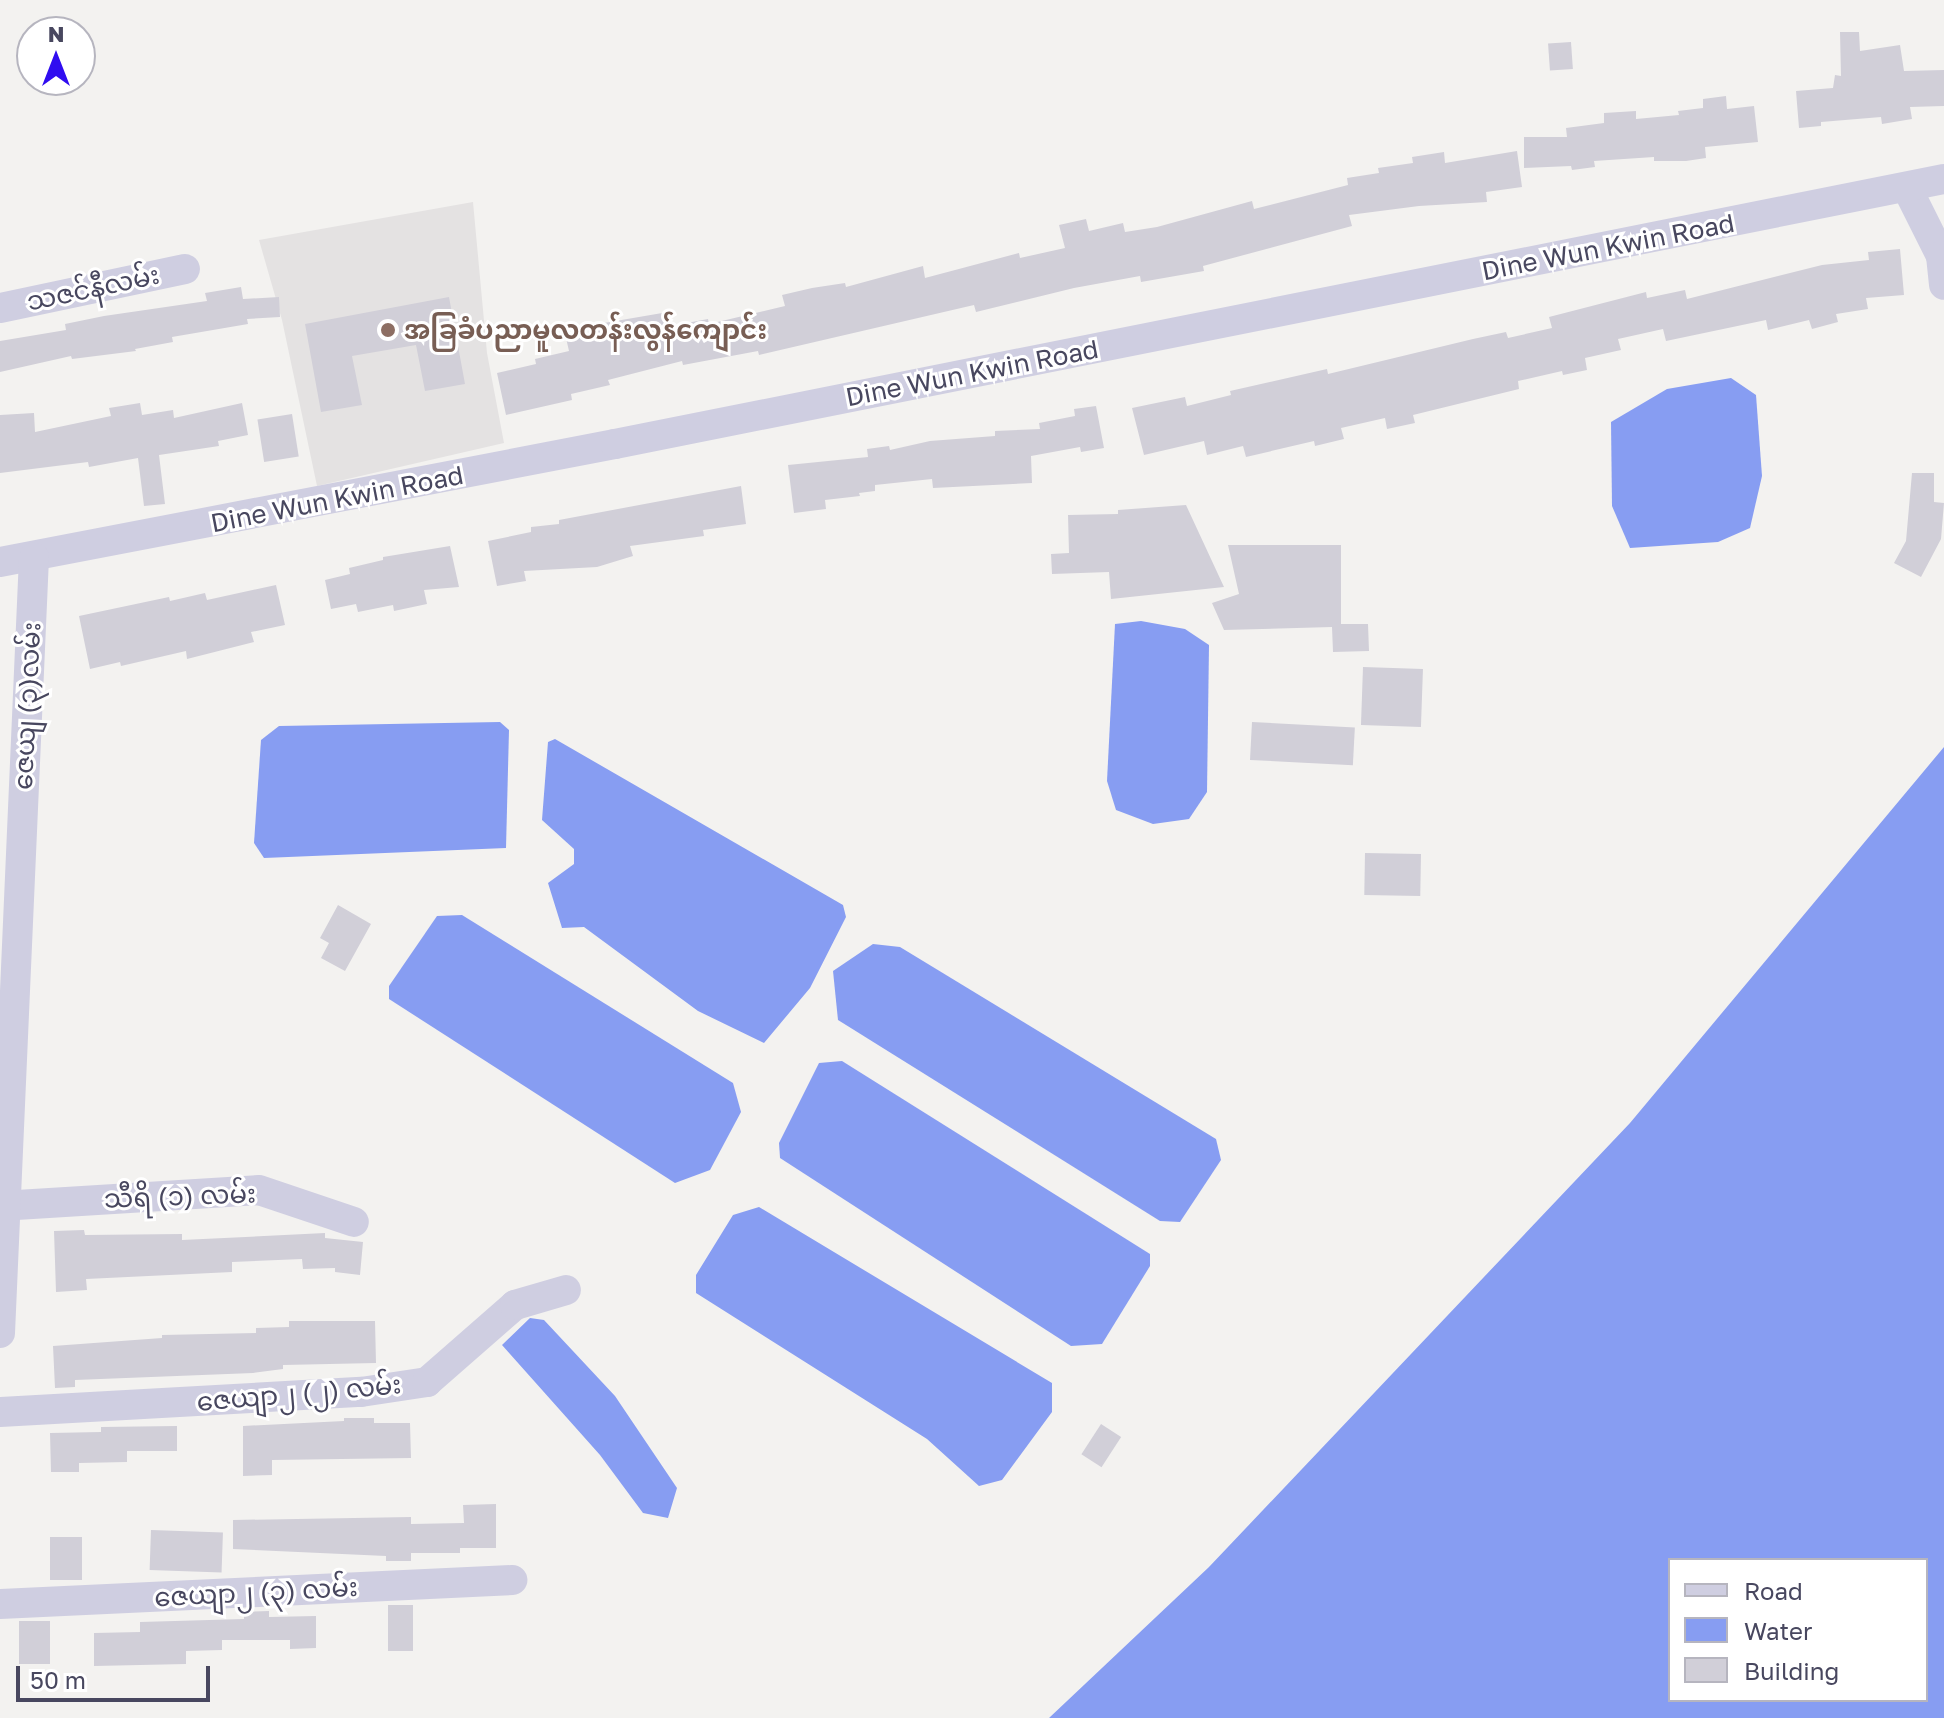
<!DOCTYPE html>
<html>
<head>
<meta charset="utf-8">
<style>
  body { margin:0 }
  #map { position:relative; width:1944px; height:1718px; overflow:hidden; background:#f3f2f0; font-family:"Golos Text","Noto Sans Myanmar",sans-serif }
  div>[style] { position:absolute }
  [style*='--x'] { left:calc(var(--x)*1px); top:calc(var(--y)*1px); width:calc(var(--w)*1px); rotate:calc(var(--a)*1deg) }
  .education>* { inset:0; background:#e4e2e2 }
  .water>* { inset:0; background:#879df2 }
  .building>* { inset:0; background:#d1cfd8; transform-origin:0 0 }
  .minor>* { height:30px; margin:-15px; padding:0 15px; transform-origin:15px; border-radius:15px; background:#cfcee1 }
  .dots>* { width:22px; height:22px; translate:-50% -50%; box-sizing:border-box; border:4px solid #fff; border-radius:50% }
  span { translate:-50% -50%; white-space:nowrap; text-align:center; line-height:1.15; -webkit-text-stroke:6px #fff; paint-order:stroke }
  .street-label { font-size:26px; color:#48475f }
  .education-label { font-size:26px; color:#785e54; font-weight:700 }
  .left { translate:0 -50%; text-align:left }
  .legend { position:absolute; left:1668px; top:1558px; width:260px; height:144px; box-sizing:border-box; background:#fff; border:2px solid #b6b5bf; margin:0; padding:10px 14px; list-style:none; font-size:24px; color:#48475f }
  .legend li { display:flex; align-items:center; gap:16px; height:40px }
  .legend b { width:40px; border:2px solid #b6b5bf }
  .north { position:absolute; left:16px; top:16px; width:80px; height:80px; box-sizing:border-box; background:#fff; border:2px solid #b6b5bf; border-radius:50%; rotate:0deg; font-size:22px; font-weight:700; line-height:32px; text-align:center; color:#48475f }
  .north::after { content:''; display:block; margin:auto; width:28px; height:36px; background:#300df0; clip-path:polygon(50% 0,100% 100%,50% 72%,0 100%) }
  .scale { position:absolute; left:16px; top:1666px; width:194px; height:36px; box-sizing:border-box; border:4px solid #48475f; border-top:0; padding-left:10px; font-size:24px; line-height:28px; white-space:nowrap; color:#48475f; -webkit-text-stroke:6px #fff; paint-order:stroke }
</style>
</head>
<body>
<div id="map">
  <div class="education">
    <div style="clip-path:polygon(473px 202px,487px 353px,504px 443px,317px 486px,282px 320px,259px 240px)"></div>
  </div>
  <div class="water">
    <div style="clip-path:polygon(1731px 378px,1756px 395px,1762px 476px,1750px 528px,1718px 542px,1630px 548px,1612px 506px,1611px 422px,1667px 389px)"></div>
    <div style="clip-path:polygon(1141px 621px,1185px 629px,1209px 645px,1207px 792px,1189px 819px,1153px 824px,1116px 810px,1107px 781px,1115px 624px)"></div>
    <div style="clip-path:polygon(500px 722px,509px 730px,506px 848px,264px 858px,254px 843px,261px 740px,279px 726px)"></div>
    <div style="clip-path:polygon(555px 739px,843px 905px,846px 917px,810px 988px,764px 1043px,698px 1011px,584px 927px,562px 928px,548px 883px,574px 864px,574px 849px,542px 820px,548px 742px)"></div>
    <div style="clip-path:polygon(evenodd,1944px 747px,1944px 1718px,1049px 1718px,1209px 1567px,1630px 1123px,1944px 747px,1670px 1560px,1926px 1560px,1926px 1700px,1670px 1700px,1670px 1560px)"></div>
    <div style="clip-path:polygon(462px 915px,733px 1083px,741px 1112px,710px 1170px,675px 1183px,389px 999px,389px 986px,437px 916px)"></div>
    <div style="clip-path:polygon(873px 944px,900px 947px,1216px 1139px,1221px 1160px,1180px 1222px,1160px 1221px,838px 1020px,833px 971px)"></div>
    <div style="clip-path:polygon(842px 1061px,1150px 1254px,1150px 1266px,1102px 1344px,1071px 1346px,780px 1158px,779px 1143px,819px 1063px)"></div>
    <div style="clip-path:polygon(759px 1207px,1052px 1383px,1052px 1412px,1002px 1480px,979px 1486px,927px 1439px,696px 1293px,696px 1275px,733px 1215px)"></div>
    <div style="clip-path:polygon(530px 1318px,544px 1320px,615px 1396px,677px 1488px,668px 1518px,643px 1513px,600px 1455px,502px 1345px)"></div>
  </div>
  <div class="building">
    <div style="clip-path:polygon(1840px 32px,1859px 32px,1860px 51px,1900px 45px,1904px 71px,1944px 70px,1944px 106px,1910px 107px,1912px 119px,1882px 124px,1881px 117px,1821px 122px,1821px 126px,1799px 128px,1796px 91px,1833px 88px,1835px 75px,1841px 76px)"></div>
    <div style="left:1571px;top:42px;width:27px;height:23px;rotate:86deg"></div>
    <div style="clip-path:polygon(1726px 96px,1727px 109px,1754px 106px,1758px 142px,1705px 147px,1706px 158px,1686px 161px,1654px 161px,1654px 157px,1594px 161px,1595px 167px,1572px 170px,1571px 166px,1524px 168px,1524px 137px,1567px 137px,1566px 128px,1604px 123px,1604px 113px,1636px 111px,1636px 119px,1679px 115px,1678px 111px,1703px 108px,1703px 99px)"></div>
    <div style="clip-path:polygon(1517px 151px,1522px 187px,1486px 192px,1487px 202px,1419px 206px,1349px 215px,1352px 226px,1203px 266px,1204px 271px,1141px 282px,1140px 276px,1074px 288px,976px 312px,974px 305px,759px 355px,758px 351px,683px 365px,682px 361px,608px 380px,610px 385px,571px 394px,572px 400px,506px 415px,497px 373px,536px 364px,535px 359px,569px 351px,566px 338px,605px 329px,604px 323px,668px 312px,671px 326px,708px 319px,709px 324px,785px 306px,782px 295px,812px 288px,845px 283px,846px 287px,923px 266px,925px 278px,1019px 253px,1020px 258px,1065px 248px,1059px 225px,1086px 219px,1089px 231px,1123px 223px,1125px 232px,1157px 227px,1252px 201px,1254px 209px,1348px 185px,1347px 178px,1379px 173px,1378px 168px,1413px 163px,1412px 157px,1444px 152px,1445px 163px)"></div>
    <div style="clip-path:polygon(1900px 249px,1904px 295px,1866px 298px,1868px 309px,1836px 314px,1838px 322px,1812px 329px,1809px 320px,1768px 330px,1766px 320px,1666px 341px,1663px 329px,1618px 339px,1621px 350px,1585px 358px,1587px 370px,1563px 375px,1562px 371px,1518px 381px,1519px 389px,1413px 415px,1415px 423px,1387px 429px,1385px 418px,1341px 428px,1344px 439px,1315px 446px,1314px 441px,1246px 457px,1243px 446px,1207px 455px,1204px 441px,1144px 455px,1132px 408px,1185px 397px,1187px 406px,1231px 395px,1230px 391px,1327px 369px,1328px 374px,1473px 339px,1506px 332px,1508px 338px,1552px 328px,1549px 317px,1646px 292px,1647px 298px,1685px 290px,1687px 299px,1822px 265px,1869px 260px,1868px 252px)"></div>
    <div style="clip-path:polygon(241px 287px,243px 299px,279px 297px,280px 317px,247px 319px,248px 324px,172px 337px,173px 342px,135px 349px,136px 351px,72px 359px,71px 356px,0 372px,0 341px,66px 330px,65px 324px,104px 316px,207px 301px,205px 293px)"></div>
    <div style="clip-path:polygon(449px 297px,465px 384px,425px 391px,416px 345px,352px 356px,362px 405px,321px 412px,305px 324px)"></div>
    <div style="clip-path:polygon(140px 403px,142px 415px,173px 410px,174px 418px,242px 403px,248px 435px,218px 441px,219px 446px,159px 455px,165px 504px,144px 506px,138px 458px,89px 467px,88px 462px,0 473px,0 415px,34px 413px,35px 432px,111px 416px,109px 408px)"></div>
    <div style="clip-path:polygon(1096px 406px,1104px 448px,1081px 452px,1080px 447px,1031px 456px,1032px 483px,933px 488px,932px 479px,875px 485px,875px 491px,859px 493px,860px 496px,825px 500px,826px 509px,794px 513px,788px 465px,868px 457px,867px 449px,889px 446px,890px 450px,930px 441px,995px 436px,995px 431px,1040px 429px,1039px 423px,1075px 416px,1074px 409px)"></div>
    <div style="left:292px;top:414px;width:43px;height:35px;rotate:81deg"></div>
    <div style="clip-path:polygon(1912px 473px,1934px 473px,1934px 502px,1944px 503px,1941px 539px,1921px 577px,1894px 563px,1906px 541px)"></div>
    <div style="clip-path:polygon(741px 486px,746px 524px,703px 530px,704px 536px,630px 546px,633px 556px,597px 567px,524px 571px,526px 581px,497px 586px,488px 541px,531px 532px,531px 527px,559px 524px,559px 520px)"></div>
    <div style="clip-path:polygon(1186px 505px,1224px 587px,1111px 599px,1109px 572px,1052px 574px,1051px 554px,1069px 553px,1068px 515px,1118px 514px,1118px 510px)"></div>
    <div style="clip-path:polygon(1228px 545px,1341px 545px,1341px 624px,1368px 624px,1369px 651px,1333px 652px,1332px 627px,1224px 630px,1212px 603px,1239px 594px)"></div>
    <div style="clip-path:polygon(450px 546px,459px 587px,424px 590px,427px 604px,394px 611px,393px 605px,358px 612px,356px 604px,331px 609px,325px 580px,350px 574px,349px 568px,383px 560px,383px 557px)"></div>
    <div style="clip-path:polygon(276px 585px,285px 625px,251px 632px,254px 642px,187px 659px,186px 651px,121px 666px,120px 662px,90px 669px,79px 616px,169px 597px,170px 601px,205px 593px,207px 600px)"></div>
    <div style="left:1363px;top:667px;width:60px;height:58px;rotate:2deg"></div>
    <div style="left:1252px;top:722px;width:103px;height:38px;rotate:3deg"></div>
    <div style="left:1365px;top:853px;width:56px;height:42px;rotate:1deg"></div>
    <div style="clip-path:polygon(338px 905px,371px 924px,345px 971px,321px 958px,329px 943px,320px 938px)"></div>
    <div style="clip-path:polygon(84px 1230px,85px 1235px,182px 1234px,182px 1240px,325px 1233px,325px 1238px,363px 1242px,360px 1275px,335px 1272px,335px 1268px,303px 1269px,302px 1259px,232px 1262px,232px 1272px,86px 1279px,87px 1290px,56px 1292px,54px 1231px)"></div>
    <div style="clip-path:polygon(289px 1321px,375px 1321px,376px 1363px,283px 1365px,283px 1369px,253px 1373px,75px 1380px,75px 1387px,55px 1388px,53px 1346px,162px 1338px,162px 1335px,256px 1333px,256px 1328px,289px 1327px)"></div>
    <div style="clip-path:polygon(344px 1418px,374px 1418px,374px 1423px,410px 1423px,411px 1458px,272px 1460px,272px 1475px,243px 1476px,243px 1426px,344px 1421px)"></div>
    <div style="left:1101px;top:1424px;width:24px;height:36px;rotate:33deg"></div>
    <div style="clip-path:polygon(177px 1426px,177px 1451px,127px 1451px,127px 1462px,79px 1463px,79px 1472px,51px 1472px,50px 1433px,101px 1432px,101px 1427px)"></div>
    <div style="clip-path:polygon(496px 1504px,496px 1548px,460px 1548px,460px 1553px,411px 1553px,411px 1561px,386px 1561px,386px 1556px,233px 1549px,233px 1520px,411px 1517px,411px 1524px,464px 1523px,463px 1505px)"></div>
    <div style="left:151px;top:1530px;width:72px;height:40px;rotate:2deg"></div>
    <div style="left:82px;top:1537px;width:43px;height:32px;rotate:90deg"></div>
    <div style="left:388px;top:1605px;width:25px;height:46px"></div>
    <div style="clip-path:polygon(269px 1611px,269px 1617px,316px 1616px,316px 1648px,290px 1649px,290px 1640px,222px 1640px,222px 1650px,186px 1651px,186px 1664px,94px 1666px,94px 1633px,140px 1632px,140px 1622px,244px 1619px,244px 1612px)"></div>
    <div style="left:50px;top:1621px;width:43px;height:31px;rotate:90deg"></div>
  </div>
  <div class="minor">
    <div style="--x:1907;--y:188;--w:76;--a:63.4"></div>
    <div style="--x:1941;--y:256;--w:29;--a:84"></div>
    <div style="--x:0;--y:308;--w:189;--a:-11.9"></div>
    <div style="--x:0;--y:562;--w:626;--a:-10.86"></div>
    <div style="--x:615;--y:444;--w:1355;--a:-11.28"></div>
    <div style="--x:0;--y:1206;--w:259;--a:-3.5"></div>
    <div style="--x:259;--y:1190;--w:100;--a:18.6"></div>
    <div style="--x:0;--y:1333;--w:776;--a:-87.49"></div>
    <div style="--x:0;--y:1412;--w:362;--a:-3.2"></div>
    <div style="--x:361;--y:1392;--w:67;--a:-8.6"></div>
    <div style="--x:427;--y:1382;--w:117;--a:-41.2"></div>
    <div style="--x:515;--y:1305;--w:53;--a:-16.4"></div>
    <div style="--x:0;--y:1604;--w:513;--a:-2.68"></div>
  </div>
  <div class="dots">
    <div style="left:388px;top:330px;background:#8d6e63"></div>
  </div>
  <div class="street-label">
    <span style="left:1608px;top:247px;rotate:-11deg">Dine Wun Kwin Road</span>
    <span style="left:93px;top:288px;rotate:-12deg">သဇင်နီလမ်း</span>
    <span style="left:972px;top:373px;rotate:-11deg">Dine Wun Kwin Road</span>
    <span style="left:337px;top:499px;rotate:-11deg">Dine Wun Kwin Road</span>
    <span style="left:27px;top:706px;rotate:-87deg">ဇေယျ (၃)လမ်း</span>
    <span style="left:180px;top:1196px;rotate:-2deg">သီရိ (၁) လမ်း</span>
    <span style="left:299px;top:1393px;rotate:-5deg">ဇေယျာ၂ (၂) လမ်း</span>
    <span style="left:256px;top:1592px;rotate:-3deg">ဇေယျာ၂ (၃) လမ်း</span>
  </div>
  <div class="education-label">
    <span class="left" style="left:404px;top:330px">အခြခံပညာမူလတန်းလွန်ကျောင်း</span>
  </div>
  <ul class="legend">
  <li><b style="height:10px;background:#cfcee1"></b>Road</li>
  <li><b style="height:22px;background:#879df2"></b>Water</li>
  <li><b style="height:22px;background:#d1cfd8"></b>Building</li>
  </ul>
  <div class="north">N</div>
  <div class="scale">50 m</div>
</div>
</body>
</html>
